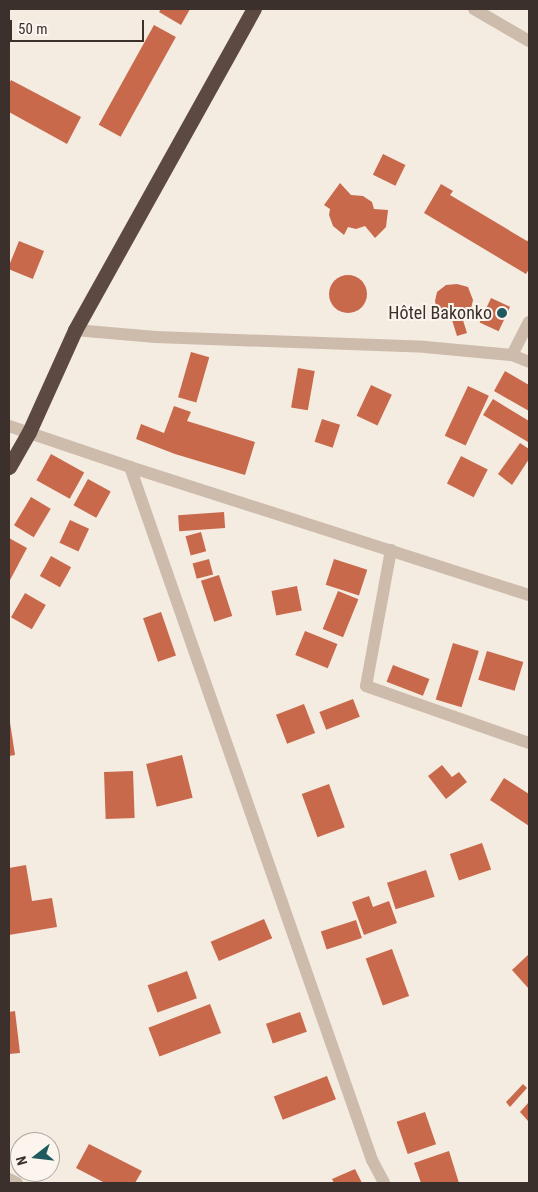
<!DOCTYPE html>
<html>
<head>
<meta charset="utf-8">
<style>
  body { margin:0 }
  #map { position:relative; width:538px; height:1192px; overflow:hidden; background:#f4ebe1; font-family:"Roboto Condensed",sans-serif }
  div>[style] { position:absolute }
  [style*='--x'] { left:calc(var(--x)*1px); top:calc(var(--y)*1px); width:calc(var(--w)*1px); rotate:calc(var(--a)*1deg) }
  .building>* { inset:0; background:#c8694b; transform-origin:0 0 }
  .round { border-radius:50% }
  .minor>* { height:12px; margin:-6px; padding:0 6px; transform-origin:6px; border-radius:6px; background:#cdbbac }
  .highway>* { height:15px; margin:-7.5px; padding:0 7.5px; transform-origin:7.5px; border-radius:7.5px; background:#5c4a42 }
  .dots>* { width:14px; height:14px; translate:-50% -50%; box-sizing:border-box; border:2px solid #fbf5ee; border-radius:50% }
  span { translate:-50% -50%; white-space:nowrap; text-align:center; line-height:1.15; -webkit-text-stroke:4px #fbf5ee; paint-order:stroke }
  .poi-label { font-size:18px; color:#3b302b }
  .right { translate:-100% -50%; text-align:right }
  .frame { position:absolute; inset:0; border:10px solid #3b302b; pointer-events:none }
  .north { position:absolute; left:10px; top:1132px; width:50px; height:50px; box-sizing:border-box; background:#fbf5ee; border:1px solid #aea6a0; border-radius:50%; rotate:254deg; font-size:14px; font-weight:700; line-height:20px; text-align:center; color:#3b302b }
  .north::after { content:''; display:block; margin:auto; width:18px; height:22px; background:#1f5a5e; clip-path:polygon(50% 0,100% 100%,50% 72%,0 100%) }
  .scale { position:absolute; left:10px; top:20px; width:134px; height:22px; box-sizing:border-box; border:2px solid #3b302b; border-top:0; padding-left:6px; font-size:15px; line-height:18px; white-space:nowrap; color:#3b302b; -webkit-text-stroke:4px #fbf5ee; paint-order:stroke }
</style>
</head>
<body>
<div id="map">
  <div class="building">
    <div style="clip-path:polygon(161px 9px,190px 9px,181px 25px,159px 12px)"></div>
    <div style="left:154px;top:25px;width:25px;height:114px;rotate:29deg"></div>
    <div style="clip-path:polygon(11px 80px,81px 117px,67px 144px,9px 112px,9px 84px)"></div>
    <div style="left:383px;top:154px;width:25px;height:23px;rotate:26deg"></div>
    <div style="clip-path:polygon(340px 183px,351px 195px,363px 196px,372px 202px,374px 209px,388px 210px,386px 227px,375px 238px,365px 226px,356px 229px,348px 227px,344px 235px,333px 226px,329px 215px,330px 209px,324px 205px)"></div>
    <div style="clip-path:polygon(441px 184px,453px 191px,450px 195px,527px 241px,529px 240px,529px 269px,526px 274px,424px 213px)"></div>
    <div style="left:19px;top:241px;width:27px;height:30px;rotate:22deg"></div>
    <div class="round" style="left:329px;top:275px;width:38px;height:38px"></div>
    <div style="clip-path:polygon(457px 284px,468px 287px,473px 300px,470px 313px,462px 317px,467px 333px,457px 336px,452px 320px,438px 314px,435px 301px,437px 292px,446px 285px)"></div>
    <div style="left:491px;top:298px;width:21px;height:27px;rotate:25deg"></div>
    <div style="left:191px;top:352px;width:19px;height:47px;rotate:16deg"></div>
    <div style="left:298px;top:368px;width:17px;height:40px;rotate:10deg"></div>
    <div style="clip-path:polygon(505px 371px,529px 385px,529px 411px,494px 391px)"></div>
    <div style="left:371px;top:385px;width:23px;height:34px;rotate:25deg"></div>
    <div style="left:468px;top:386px;width:23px;height:55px;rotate:25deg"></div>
    <div style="clip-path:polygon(493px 399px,529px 421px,528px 442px,483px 415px)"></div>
    <div style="clip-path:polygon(174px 406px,191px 412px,187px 421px,255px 442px,245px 475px,175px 454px,136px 439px,141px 424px,164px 433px)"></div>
    <div style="left:322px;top:419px;width:19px;height:24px;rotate:18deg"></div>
    <div style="clip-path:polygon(520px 443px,529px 449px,529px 459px,512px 485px,498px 474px)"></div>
    <div style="left:51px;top:454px;width:38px;height:30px;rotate:29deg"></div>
    <div style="left:461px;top:456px;width:30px;height:31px;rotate:27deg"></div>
    <div style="left:88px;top:479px;width:26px;height:30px;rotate:29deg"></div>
    <div style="left:31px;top:497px;width:23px;height:33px;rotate:31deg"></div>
    <div style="left:224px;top:512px;width:16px;height:46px;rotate:86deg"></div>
    <div style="left:70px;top:520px;width:21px;height:25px;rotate:25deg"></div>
    <div style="left:201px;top:532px;width:20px;height:16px;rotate:75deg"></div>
    <div style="clip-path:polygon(9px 538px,27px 548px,9px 582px)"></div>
    <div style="left:51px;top:556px;width:23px;height:23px;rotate:29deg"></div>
    <div style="left:209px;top:559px;width:16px;height:17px;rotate:75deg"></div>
    <div style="left:334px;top:559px;width:35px;height:27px;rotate:18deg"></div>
    <div style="left:219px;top:575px;width:43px;height:19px;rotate:72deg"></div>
    <div style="left:297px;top:586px;width:25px;height:26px;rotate:79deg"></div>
    <div style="left:338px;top:591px;width:22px;height:41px;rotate:22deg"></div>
    <div style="left:25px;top:593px;width:24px;height:28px;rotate:30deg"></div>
    <div style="left:161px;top:612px;width:46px;height:19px;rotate:71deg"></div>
    <div style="left:305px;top:631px;width:35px;height:26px;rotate:22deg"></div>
    <div style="left:453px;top:643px;width:27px;height:59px;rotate:17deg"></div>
    <div style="left:487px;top:651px;width:38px;height:30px;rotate:17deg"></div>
    <div style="left:393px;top:665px;width:39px;height:18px;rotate:21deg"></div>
    <div style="left:353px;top:699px;width:19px;height:36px;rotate:69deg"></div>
    <div style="left:304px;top:704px;width:31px;height:30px;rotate:69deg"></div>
    <div style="clip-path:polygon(9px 716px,15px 755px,9px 756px)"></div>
    <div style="left:182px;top:755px;width:44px;height:37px;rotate:76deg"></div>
    <div style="clip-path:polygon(442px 765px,452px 777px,459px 772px,467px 782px,446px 799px,428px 776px)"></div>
    <div style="left:133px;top:771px;width:47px;height:29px;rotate:88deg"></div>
    <div style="clip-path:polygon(504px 778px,529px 794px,529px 826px,490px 800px)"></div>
    <div style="left:329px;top:784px;width:46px;height:29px;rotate:70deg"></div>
    <div style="left:482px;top:843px;width:28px;height:34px;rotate:71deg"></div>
    <div style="clip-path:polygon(26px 865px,32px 901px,52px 898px,57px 927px,9px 935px,9px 868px)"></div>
    <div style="left:426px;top:870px;width:28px;height:41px;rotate:72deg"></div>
    <div style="clip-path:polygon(369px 896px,373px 907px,389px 901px,397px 923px,364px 935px,352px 902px)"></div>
    <div style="left:264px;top:919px;width:21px;height:58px;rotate:67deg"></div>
    <div style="left:356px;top:920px;width:19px;height:37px;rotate:72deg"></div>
    <div style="left:392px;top:949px;width:50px;height:28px;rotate:70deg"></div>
    <div style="clip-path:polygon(529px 954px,529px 989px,512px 970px)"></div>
    <div style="left:187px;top:971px;width:29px;height:42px;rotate:70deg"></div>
    <div style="left:210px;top:1004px;width:31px;height:66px;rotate:69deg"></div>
    <div style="clip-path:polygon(15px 1011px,20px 1053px,9px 1054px,9px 1012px)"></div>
    <div style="left:300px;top:1012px;width:21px;height:36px;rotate:71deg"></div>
    <div style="left:327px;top:1076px;width:25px;height:57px;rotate:69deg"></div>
    <div style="clip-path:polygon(523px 1084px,527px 1088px,510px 1107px,506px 1102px)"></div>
    <div style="clip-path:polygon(529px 1102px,529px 1122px,520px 1112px)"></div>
    <div style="left:425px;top:1112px;width:34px;height:30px;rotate:71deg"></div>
    <div style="clip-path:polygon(89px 1144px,142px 1171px,135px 1183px,105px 1183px,76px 1168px)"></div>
    <div style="clip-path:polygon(449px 1151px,459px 1183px,421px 1183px,414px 1163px)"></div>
    <div style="clip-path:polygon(355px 1169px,362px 1183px,334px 1183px,332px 1179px)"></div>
  </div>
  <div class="minor">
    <div style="--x:474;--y:9;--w:64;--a:30.2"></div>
    <div style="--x:75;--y:330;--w:81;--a:4.9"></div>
    <div style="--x:156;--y:337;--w:269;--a:2.1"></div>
    <div style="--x:425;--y:347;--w:87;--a:5.3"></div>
    <div style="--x:512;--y:355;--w:18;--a:22"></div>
    <div style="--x:512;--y:355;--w:37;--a:-63"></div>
    <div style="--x:9;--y:426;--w:128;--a:18.7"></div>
    <div style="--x:130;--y:467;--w:419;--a:17.8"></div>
    <div style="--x:130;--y:467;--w:734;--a:70.75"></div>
    <div style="--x:372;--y:1160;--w:26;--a:62"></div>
    <div style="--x:391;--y:550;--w:138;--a:100.4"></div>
    <div style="--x:366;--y:686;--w:173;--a:19.3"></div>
    <div style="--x:9;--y:1179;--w:9;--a:27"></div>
  </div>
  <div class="highway">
    <div style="--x:9;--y:467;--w:40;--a:-60.3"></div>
    <div style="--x:29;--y:432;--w:112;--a:-65.7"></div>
    <div style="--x:75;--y:330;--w:368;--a:-60.9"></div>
  </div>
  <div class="dots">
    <div style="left:502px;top:313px;background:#1f5a5e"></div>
  </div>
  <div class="poi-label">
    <span class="right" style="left:492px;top:313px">Hôtel Bakonko</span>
  </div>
  <div class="frame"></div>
  <div class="north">N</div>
  <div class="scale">50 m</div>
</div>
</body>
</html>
